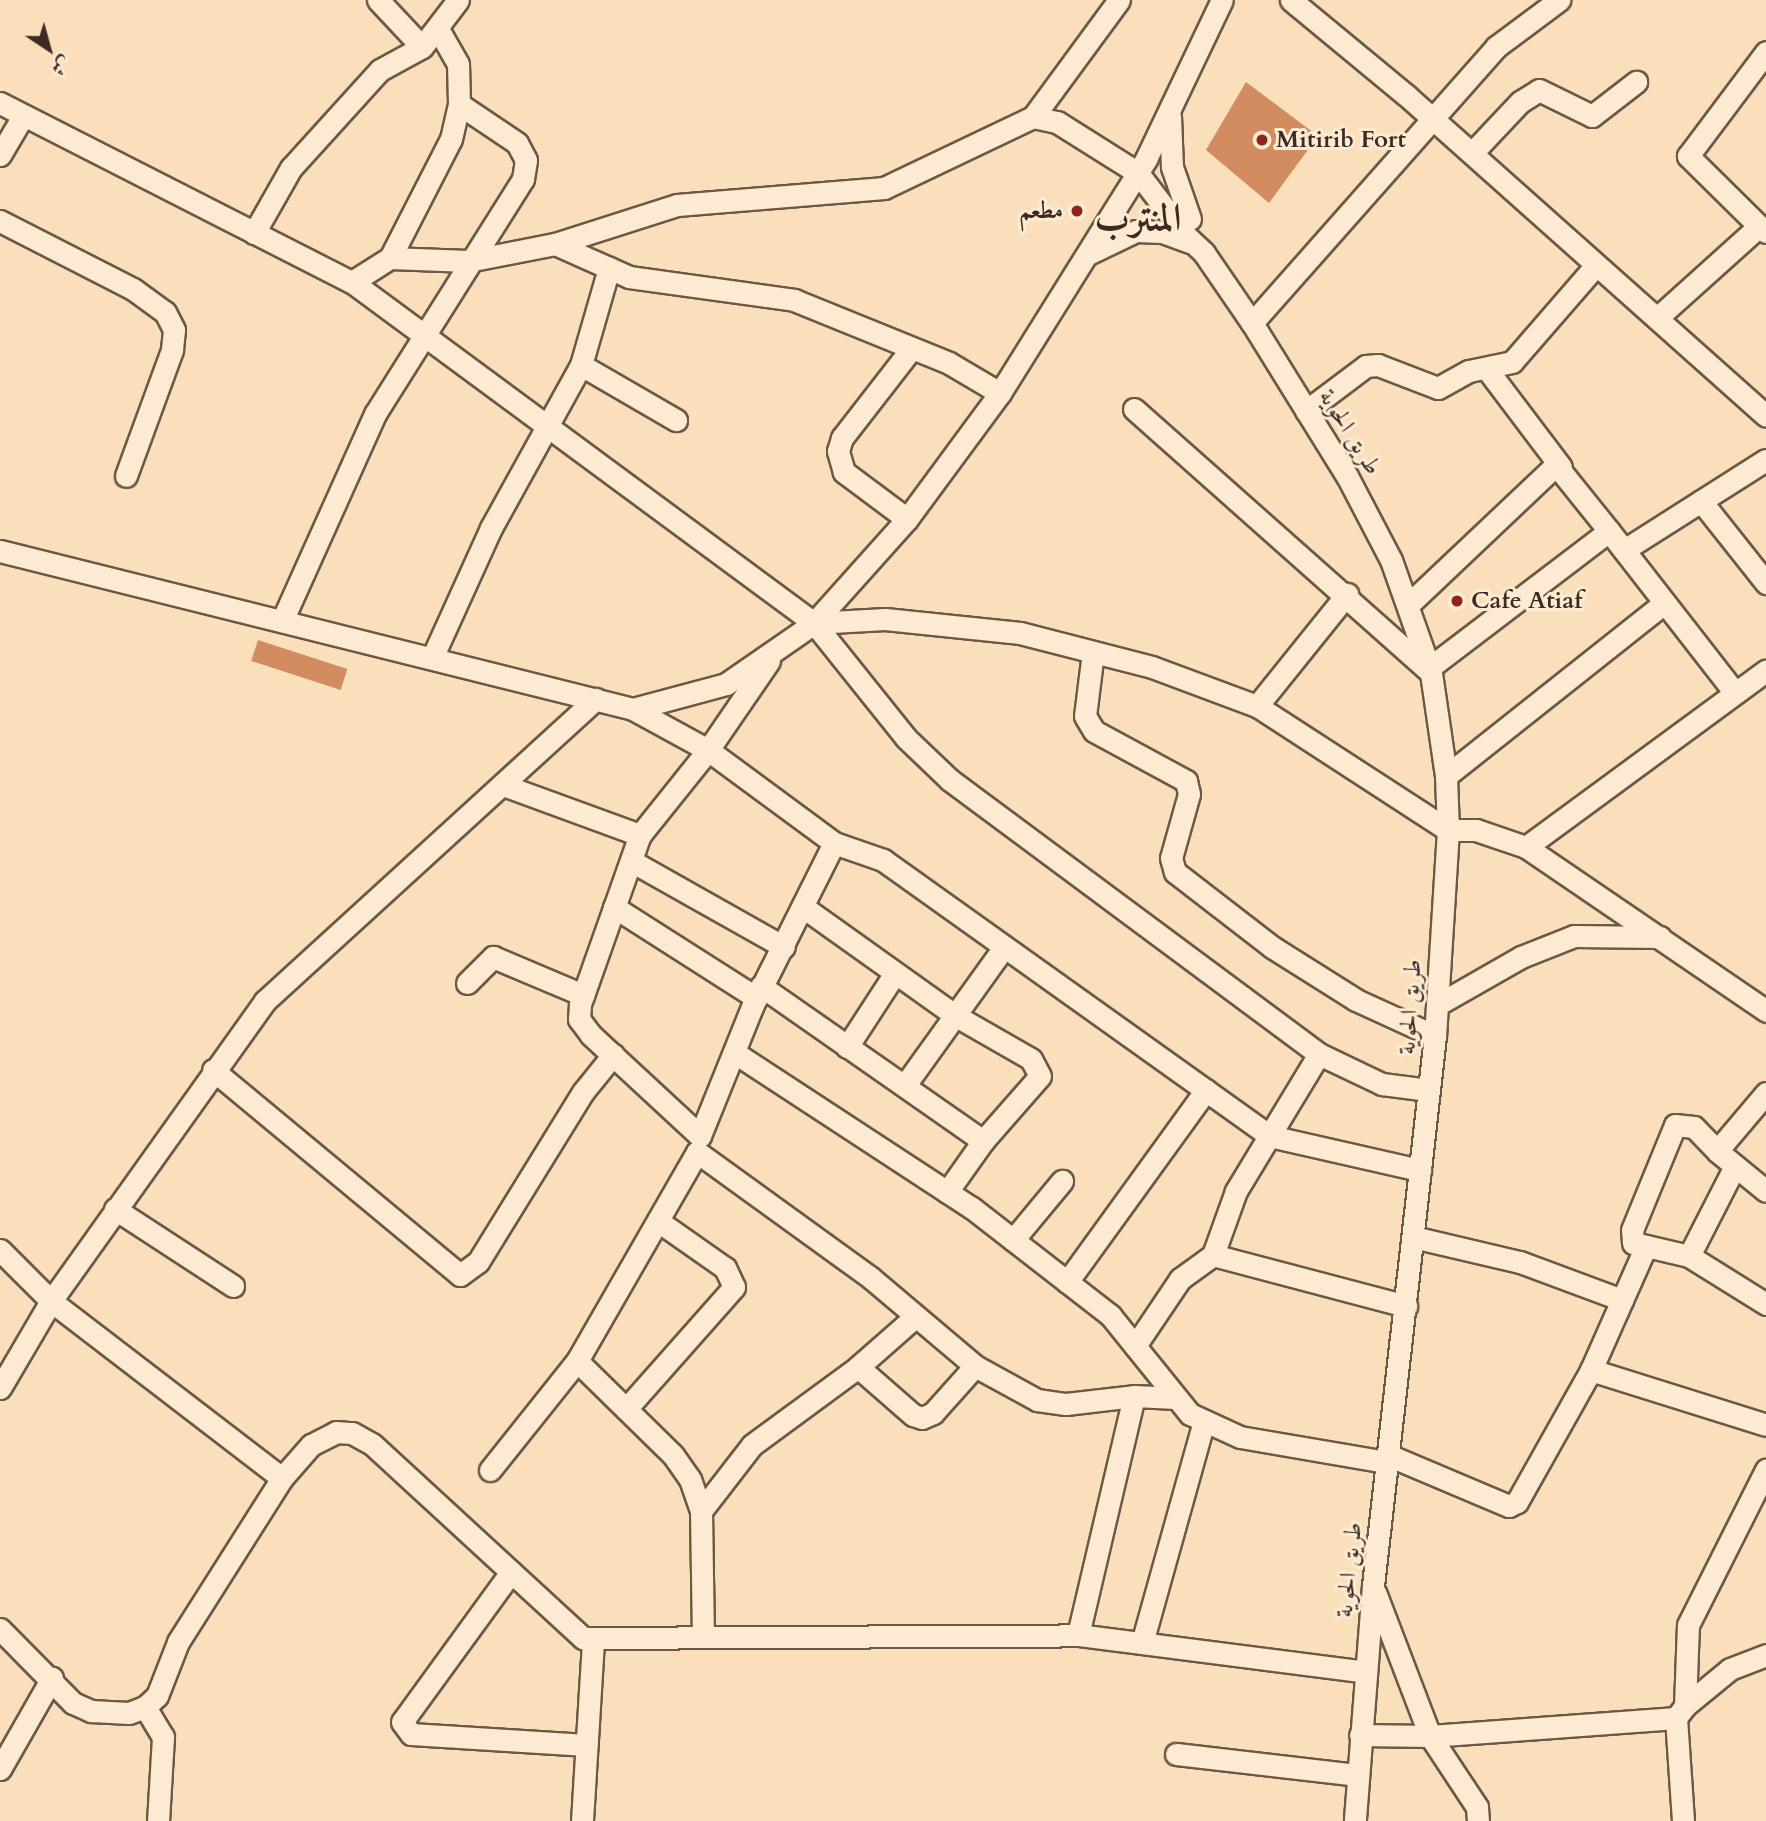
<!DOCTYPE html>
<html>
<head>
<meta charset="utf-8">
<style>
  body { margin:0 }
  #map { position:relative; width:1766px; height:1821px; overflow:hidden; background:#fae0ba; font-family:Cardo,Amiri,serif }
  div>[style] { position:absolute }
  [style*='--x'] { left:calc(var(--x)*1px); top:calc(var(--y)*1px); width:calc(var(--w)*1px); rotate:calc(var(--a)*1deg) }
  .building>* { inset:0; background:#d28c60; transform-origin:0 0 }
  .roads { filter:drop-shadow(2px 0 #6d5848) drop-shadow(-2px 0 #6d5848) drop-shadow(0 2px #6d5848) drop-shadow(0 -2px #6d5848) }
  .minor>* { height:21px; margin:-10.5px; padding:0 10.5px; transform-origin:10.5px; border-radius:10.5px; background:#fcebd2 }
  .dots>* { width:19px; height:19px; translate:-50% -50%; box-sizing:border-box; border:4px solid #fcebd2; border-radius:50% }
  span { translate:-50% -50%; white-space:nowrap; text-align:center; line-height:1.15; -webkit-text-stroke:6px #fcebd2; paint-order:stroke }
  .poi-label { font-size:24px; color:#3e2a22; font-weight:700 }
  .left { translate:0 -50%; text-align:left }
  .right { translate:-100% -50%; text-align:right }
  .street-label { font-size:24px; color:#3e2a22 }
  .town-label { font-size:38px; color:#3e2a22; font-weight:700 }
  .north { position:absolute; left:14px; top:14px; width:70px; height:70px; -webkit-text-stroke:5px #fcebd2; paint-order:stroke; rotate:144deg; font-size:19px; font-weight:700; line-height:28px; text-align:center; color:#3e2a22 }
  .north::after { content:''; display:block; margin:auto; width:24px; height:32px; background:#3e2a22; clip-path:polygon(50% 0,100% 100%,50% 72%,0 100%) }
</style>
</head>
<body>
<div id="map">
  <div class="building">
    <div style="clip-path:polygon(1246px 82px,1318px 136px,1269px 203px,1206px 150px)"></div>
    <div style="left:258px;top:640px;width:94px;height:22px;rotate:18deg"></div>
  </div>
  <div class="roads">
    <div class="minor">
      <div style="--x:378;--y:0;--w:64;--a:46.9"></div>
      <div style="--x:1291;--y:0;--w:149;--a:39.6"></div>
      <div style="--x:1406;--y:95;--w:482;--a:41.7"></div>
      <div style="--x:0;--y:103;--w:395;--a:27"></div>
      <div style="--x:352;--y:282;--w:574;--a:36.43"></div>
      <div style="--x:814;--y:623;--w:147;--a:51.3"></div>
      <div style="--x:906;--y:738;--w:61;--a:43.7"></div>
      <div style="--x:950;--y:780;--w:460;--a:36.6"></div>
      <div style="--x:1319;--y:1054;--w:70;--a:25.5"></div>
      <div style="--x:1382;--y:1084;--w:47;--a:7.3"></div>
      <div style="--x:1170;--y:116;--w:51;--a:87.8"></div>
      <div style="--x:1172;--y:167;--w:55;--a:70.9"></div>
      <div style="--x:1033;--y:117;--w:145;--a:-53.7"></div>
      <div style="--x:1472;--y:153;--w:70;--a:-46.7"></div>
      <div style="--x:1520;--y:102;--w:22;--a:-32"></div>
      <div style="--x:1539;--y:90;--w:59;--a:26.1"></div>
      <div style="--x:1592;--y:116;--w:56;--a:-37.7"></div>
      <div style="--x:0;--y:155;--w:45;--a:-59.5"></div>
      <div style="--x:0;--y:221;--w:149;--a:27.1"></div>
      <div style="--x:133;--y:289;--w:39;--a:36"></div>
      <div style="--x:165;--y:312;--w:20;--a:63"></div>
      <div style="--x:174;--y:330;--w:20;--a:96"></div>
      <div style="--x:172;--y:350;--w:134;--a:110.1"></div>
      <div style="--x:1759;--y:226;--w:100;--a:-135.4"></div>
      <div style="--x:1688;--y:156;--w:130;--a:-53.1"></div>
      <div style="--x:254;--y:233;--w:75;--a:-60.4"></div>
      <div style="--x:291;--y:168;--w:132;--a:-47.8"></div>
      <div style="--x:380;--y:70;--w:48;--a:-28.7"></div>
      <div style="--x:422;--y:47;--w:59;--a:-52.5"></div>
      <div style="--x:555;--y:244;--w:81;--a:24"></div>
      <div style="--x:629;--y:277;--w:167;--a:7.9"></div>
      <div style="--x:794;--y:300;--w:167;--a:22.1"></div>
      <div style="--x:949;--y:363;--w:59;--a:30.5"></div>
      <div style="--x:1088;--y:254;--w:53;--a:-25.6"></div>
      <div style="--x:1136;--y:231;--w:26;--a:2"></div>
      <div style="--x:1162;--y:232;--w:29;--a:20"></div>
      <div style="--x:390;--y:258;--w:134;--a:-62.9"></div>
      <div style="--x:451;--y:139;--w:36;--a:-77"></div>
      <div style="--x:459;--y:104;--w:40;--a:-91.4"></div>
      <div style="--x:458;--y:64;--w:40;--a:-119.7"></div>
      <div style="--x:352;--y:282;--w:45;--a:-32.3"></div>
      <div style="--x:390;--y:258;--w:78;--a:2.2"></div>
      <div style="--x:468;--y:261;--w:89;--a:-11.1"></div>
      <div style="--x:555;--y:244;--w:128;--a:-17.7"></div>
      <div style="--x:677;--y:205;--w:208;--a:-4.7"></div>
      <div style="--x:884;--y:188;--w:165;--a:-25.5"></div>
      <div style="--x:1033;--y:117;--w:25;--a:12"></div>
      <div style="--x:1057;--y:122;--w:96;--a:32.2"></div>
      <div style="--x:1138;--y:173;--w:78;--a:52.8"></div>
      <div style="--x:1185;--y:235;--w:26;--a:43"></div>
      <div style="--x:1204;--y:253;--w:85;--a:55.6"></div>
      <div style="--x:1252;--y:323;--w:180;--a:58.2"></div>
      <div style="--x:1347;--y:476;--w:95;--a:62.4"></div>
      <div style="--x:1391;--y:560;--w:120;--a:70.5"></div>
      <div style="--x:1431;--y:673;--w:104;--a:81.7"></div>
      <div style="--x:1446;--y:776;--w:54;--a:87.9"></div>
      <div style="--x:1448;--y:830;--w:206;--a:93.6"></div>
      <div style="--x:1435;--y:1036;--w:552;--a:96.44"></div>
      <div style="--x:1373;--y:1585;--w:237;--a:94.4"></div>
      <div style="--x:1657;--y:318;--w:137;--a:-42"></div>
      <div style="--x:1759;--y:226;--w:9;--a:41"></div>
      <div style="--x:1252;--y:323;--w:368;--a:-48.5"></div>
      <div style="--x:1496;--y:47;--w:79;--a:-36.7"></div>
      <div style="--x:581;--y:365;--w:110;--a:30.1"></div>
      <div style="--x:1486;--y:368;--w:124;--a:52.9"></div>
      <div style="--x:1134;--y:409;--w:396;--a:41.6"></div>
      <div style="--x:1306;--y:411;--w:75;--a:-36.9"></div>
      <div style="--x:1366;--y:366;--w:12;--a:-5"></div>
      <div style="--x:1378;--y:365;--w:64;--a:21"></div>
      <div style="--x:1438;--y:388;--w:35;--a:-29"></div>
      <div style="--x:1469;--y:371;--w:44;--a:-11.8"></div>
      <div style="--x:1512;--y:362;--w:128;--a:-49.1"></div>
      <div style="--x:1701;--y:501;--w:105;--a:51.6"></div>
      <div style="--x:907;--y:519;--w:79;--a:-143.3"></div>
      <div style="--x:844;--y:472;--w:22;--a:-106"></div>
      <div style="--x:838;--y:451;--w:14;--a:-73"></div>
      <div style="--x:842;--y:438;--w:113;--a:-52.2"></div>
      <div style="--x:1609;--y:531;--w:205;--a:52.1"></div>
      <div style="--x:1624;--y:550;--w:168;--a:-32.4"></div>
      <div style="--x:0;--y:551;--w:652;--a:14.01"></div>
      <div style="--x:633;--y:709;--w:96;--a:-15"></div>
      <div style="--x:726;--y:684;--w:107;--a:-34.7"></div>
      <div style="--x:814;--y:623;--w:140;--a:-48.2"></div>
      <div style="--x:907;--y:519;--w:157;--a:-53.6"></div>
      <div style="--x:1000;--y:393;--w:276;--a:-58"></div>
      <div style="--x:1146;--y:159;--w:176;--a:-64.5"></div>
      <div style="--x:1409;--y:604;--w:202;--a:-43.4"></div>
      <div style="--x:1556;--y:465;--w:85;--a:51.2"></div>
      <div style="--x:1609;--y:531;--w:226;--a:142.7"></div>
      <div style="--x:282;--y:621;--w:227;--a:-65.8"></div>
      <div style="--x:375;--y:414;--w:278;--a:-57.8"></div>
      <div style="--x:523;--y:179;--w:19;--a:-81"></div>
      <div style="--x:526;--y:160;--w:19;--a:-118"></div>
      <div style="--x:517;--y:143;--w:70;--a:-146.1"></div>
      <div style="--x:814;--y:623;--w:71;--a:-3.2"></div>
      <div style="--x:885;--y:619;--w:136;--a:5.9"></div>
      <div style="--x:1020;--y:633;--w:136;--a:14.4"></div>
      <div style="--x:1152;--y:667;--w:112;--a:20.4"></div>
      <div style="--x:1257;--y:706;--w:228;--a:33"></div>
      <div style="--x:1448;--y:830;--w:28;--a:0"></div>
      <div style="--x:1476;--y:830;--w:53;--a:18.8"></div>
      <div style="--x:1526;--y:847;--w:291;--a:34.3"></div>
      <div style="--x:1093;--y:652;--w:64;--a:97.1"></div>
      <div style="--x:1085;--y:716;--w:17;--a:59"></div>
      <div style="--x:1094;--y:731;--w:105;--a:28.5"></div>
      <div style="--x:1186;--y:781;--w:13;--a:77"></div>
      <div style="--x:1189;--y:794;--w:66;--a:105.7"></div>
      <div style="--x:1171;--y:858;--w:15;--a:74"></div>
      <div style="--x:1175;--y:872;--w:123;--a:37.7"></div>
      <div style="--x:1272;--y:947;--w:99;--a:32.2"></div>
      <div style="--x:1356;--y:1000;--w:87;--a:24.5"></div>
      <div style="--x:432;--y:658;--w:143;--a:-65.6"></div>
      <div style="--x:491;--y:528;--w:186;--a:-61.1"></div>
      <div style="--x:581;--y:365;--w:101;--a:-73.9"></div>
      <div style="--x:1257;--y:706;--w:144;--a:-51.2"></div>
      <div style="--x:633;--y:709;--w:85;--a:28.7"></div>
      <div style="--x:708;--y:750;--w:157;--a:36.4"></div>
      <div style="--x:834;--y:843;--w:183;--a:116.6"></div>
      <div style="--x:752;--y:1007;--w:139;--a:112"></div>
      <div style="--x:700;--y:1136;--w:149;--a:-137.2"></div>
      <div style="--x:591;--y:1035;--w:20;--a:-127"></div>
      <div style="--x:579;--y:1019;--w:15;--a:-86"></div>
      <div style="--x:580;--y:1004;--w:179;--a:-70.5"></div>
      <div style="--x:640;--y:835;--w:109;--a:-51.3"></div>
      <div style="--x:708;--y:750;--w:108;--a:-55.6"></div>
      <div style="--x:1446;--y:776;--w:278;--a:-38.4"></div>
      <div style="--x:503;--y:785;--w:146;--a:20.1"></div>
      <div style="--x:834;--y:843;--w:52;--a:19.1"></div>
      <div style="--x:883;--y:860;--w:475;--a:35.5"></div>
      <div style="--x:1270;--y:1136;--w:154;--a:12.8"></div>
      <div style="--x:1526;--y:847;--w:298;--a:-36.3"></div>
      <div style="--x:633;--y:862;--w:173;--a:29.4"></div>
      <div style="--x:614;--y:907;--w:169;--a:32.5"></div>
      <div style="--x:467;--y:983;--w:37;--a:-45"></div>
      <div style="--x:493;--y:957;--w:98;--a:22.9"></div>
      <div style="--x:761;--y:986;--w:271;--a:34.9"></div>
      <div style="--x:983;--y:1141;--w:86;--a:-48.8"></div>
      <div style="--x:1040;--y:1076;--w:19;--a:-118"></div>
      <div style="--x:1031;--y:1059;--w:86;--a:-150.2"></div>
      <div style="--x:956;--y:1016;--w:188;--a:-144.5"></div>
      <div style="--x:1437;--y:1005;--w:97;--a:-29.7"></div>
      <div style="--x:1521;--y:957;--w:57;--a:-21.6"></div>
      <div style="--x:1574;--y:936;--w:86;--a:0.7"></div>
      <div style="--x:847;--y:1047;--w:88;--a:-57"></div>
      <div style="--x:735;--y:1053;--w:283;--a:33.2"></div>
      <div style="--x:972;--y:1208;--w:175;--a:37.8"></div>
      <div style="--x:1110;--y:1315;--w:127;--a:51.1"></div>
      <div style="--x:1190;--y:1414;--w:55;--a:24.7"></div>
      <div style="--x:1240;--y:1437;--w:149;--a:9.7"></div>
      <div style="--x:213;--y:1070;--w:321;--a:39.7"></div>
      <div style="--x:460;--y:1275;--w:22;--a:-36"></div>
      <div style="--x:478;--y:1262;--w:200;--a:-58.3"></div>
      <div style="--x:583;--y:1092;--w:48;--a:-51"></div>
      <div style="--x:905;--y:1085;--w:170;--a:-54.3"></div>
      <div style="--x:1766;--y:1093;--w:76;--a:130.2"></div>
      <div style="--x:1717;--y:1151;--w:63;--a:39.2"></div>
      <div style="--x:1735;--y:1166;--w:101;--a:117.1"></div>
      <div style="--x:1689;--y:1256;--w:91;--a:31.9"></div>
      <div style="--x:947;--y:1192;--w:62;--a:-54.8"></div>
      <div style="--x:115;--y:1209;--w:141;--a:33.1"></div>
      <div style="--x:1413;--y:1237;--w:110;--a:13.2"></div>
      <div style="--x:1520;--y:1262;--w:109;--a:20.4"></div>
      <div style="--x:1013;--y:1240;--w:77;--a:-50.3"></div>
      <div style="--x:1646;--y:1246;--w:136;--a:113.9"></div>
      <div style="--x:1591;--y:1370;--w:183;--a:17.4"></div>
      <div style="--x:0;--y:1250;--w:72;--a:45"></div>
      <div style="--x:51;--y:1301;--w:291;--a:37.5"></div>
      <div style="--x:1213;--y:1255;--w:200;--a:14.8"></div>
      <div style="--x:1689;--y:1256;--w:57;--a:-166.9"></div>
      <div style="--x:1633;--y:1243;--w:13;--a:-94"></div>
      <div style="--x:1632;--y:1230;--w:113;--a:-67.7"></div>
      <div style="--x:1675;--y:1125;--w:19;--a:6"></div>
      <div style="--x:1694;--y:1127;--w:33;--a:46"></div>
      <div style="--x:1067;--y:1282;--w:237;--a:-54.1"></div>
      <div style="--x:1135;--y:1346;--w:81;--a:-56.1"></div>
      <div style="--x:1180;--y:1279;--w:41;--a:-36"></div>
      <div style="--x:1213;--y:1255;--w:68;--a:-70.2"></div>
      <div style="--x:1236;--y:1191;--w:160;--a:-58.8"></div>
      <div style="--x:577;--y:1361;--w:134;--a:44.4"></div>
      <div style="--x:673;--y:1455;--w:29;--a:55"></div>
      <div style="--x:690;--y:1479;--w:34;--a:71"></div>
      <div style="--x:701;--y:1511;--w:124;--a:89.1"></div>
      <div style="--x:858;--y:1367;--w:73;--a:41.1"></div>
      <div style="--x:913;--y:1415;--w:9;--a:18"></div>
      <div style="--x:922;--y:1418;--w:12;--a:-24"></div>
      <div style="--x:933;--y:1413;--w:63;--a:-48.2"></div>
      <div style="--x:0;--y:1388;--w:101;--a:-59.6"></div>
      <div style="--x:51;--y:1301;--w:369;--a:-54.5"></div>
      <div style="--x:265;--y:1001;--w:448;--a:-42.4"></div>
      <div style="--x:626;--y:1409;--w:163;--a:-48.5"></div>
      <div style="--x:734;--y:1287;--w:21;--a:-115"></div>
      <div style="--x:725;--y:1268;--w:82;--a:-145"></div>
      <div style="--x:1388;--y:1455;--w:131;--a:22.9"></div>
      <div style="--x:1509;--y:1506;--w:9;--a:-27"></div>
      <div style="--x:1517;--y:1502;--w:151;--a:-60.7"></div>
      <div style="--x:490;--y:1470;--w:139;--a:-51.4"></div>
      <div style="--x:577;--y:1361;--w:241;--a:-60.1"></div>
      <div style="--x:697;--y:1152;--w:215;--a:35.9"></div>
      <div style="--x:871;--y:1278;--w:136;--a:40.2"></div>
      <div style="--x:975;--y:1366;--w:71;--a:28.7"></div>
      <div style="--x:1037;--y:1400;--w:29;--a:8"></div>
      <div style="--x:1066;--y:1404;--w:68;--a:-6.7"></div>
      <div style="--x:1134;--y:1396;--w:42;--a:2.7"></div>
      <div style="--x:701;--y:1511;--w:83;--a:-52.3"></div>
      <div style="--x:752;--y:1445;--w:132;--a:-36.3"></div>
      <div style="--x:858;--y:1367;--w:77;--a:-41.3"></div>
      <div style="--x:511;--y:1572;--w:185;--a:126"></div>
      <div style="--x:402;--y:1722;--w:15;--a:53"></div>
      <div style="--x:411;--y:1734;--w:176;--a:3.6"></div>
      <div style="--x:1375;--y:1592;--w:154;--a:69.1"></div>
      <div style="--x:1430;--y:1736;--w:85;--a:56.5"></div>
      <div style="--x:1477;--y:1807;--w:14;--a:86"></div>
      <div style="--x:0;--y:1629;--w:104;--a:45.4"></div>
      <div style="--x:73;--y:1703;--w:20;--a:24"></div>
      <div style="--x:91;--y:1711;--w:38;--a:3"></div>
      <div style="--x:129;--y:1713;--w:17;--a:-21"></div>
      <div style="--x:145;--y:1707;--w:16;--a:-43"></div>
      <div style="--x:157;--y:1696;--w:58;--a:-68.7"></div>
      <div style="--x:178;--y:1642;--w:194;--a:-57.6"></div>
      <div style="--x:282;--y:1478;--w:44;--a:-48.7"></div>
      <div style="--x:311;--y:1445;--w:28;--a:-27"></div>
      <div style="--x:336;--y:1432;--w:16;--a:4"></div>
      <div style="--x:352;--y:1433;--w:23;--a:29"></div>
      <div style="--x:372;--y:1444;--w:287;--a:42.6"></div>
      <div style="--x:583;--y:1638;--w:495;--a:-0.3"></div>
      <div style="--x:1078;--y:1635;--w:290;--a:7.3"></div>
      <div style="--x:1078;--y:1635;--w:245;--a:-76.8"></div>
      <div style="--x:1142;--y:1643;--w:230;--a:-74.4"></div>
      <div style="--x:1685;--y:1706;--w:58;--a:-39.4"></div>
      <div style="--x:1730;--y:1669;--w:39;--a:-21"></div>
      <div style="--x:145;--y:1707;--w:35;--a:59"></div>
      <div style="--x:163;--y:1737;--w:84;--a:93.4"></div>
      <div style="--x:1676;--y:1718;--w:103;--a:86.1"></div>
      <div style="--x:1360;--y:1735;--w:70;--a:0.8"></div>
      <div style="--x:1430;--y:1736;--w:247;--a:-4.2"></div>
      <div style="--x:1676;--y:1718;--w:15;--a:-53"></div>
      <div style="--x:1685;--y:1706;--w:81;--a:-87.9"></div>
      <div style="--x:1688;--y:1625;--w:174;--a:-63.3"></div>
      <div style="--x:1176;--y:1754;--w:182;--a:6.6"></div>
      <div style="--x:0;--y:1769;--w:105;--a:-60.3"></div>
      <div style="--x:582;--y:1821;--w:181;--a:-86.5"></div>
    </div>
  </div>
  <div class="dots">
    <div style="left:1262px;top:140px;background:#8f2418"></div>
    <div style="left:1077px;top:211px;background:#8f2418"></div>
    <div style="left:1457px;top:601px;background:#8f2418"></div>
  </div>
  <div class="poi-label">
    <span class="left" style="left:1276px;top:140px">Mitirib Fort</span>
    <span class="right" style="left:1063px;top:211px">مطعم</span>
    <span class="left" style="left:1471px;top:601px">Cafe Atiaf</span>
  </div>
  <div class="street-label">
    <span style="left:1350px;top:432px;rotate:58deg">طريق الحوية</span>
    <span style="left:1410px;top:1007px;rotate:-86deg">طريق الحوية</span>
    <span style="left:1349px;top:1570px;rotate:-84deg">طريق الحوية</span>
  </div>
  <div class="town-label">
    <span style="left:1138px;top:219px">المنترب</span>
  </div>
  <div class="north">ش</div>
</div>
</body>
</html>
